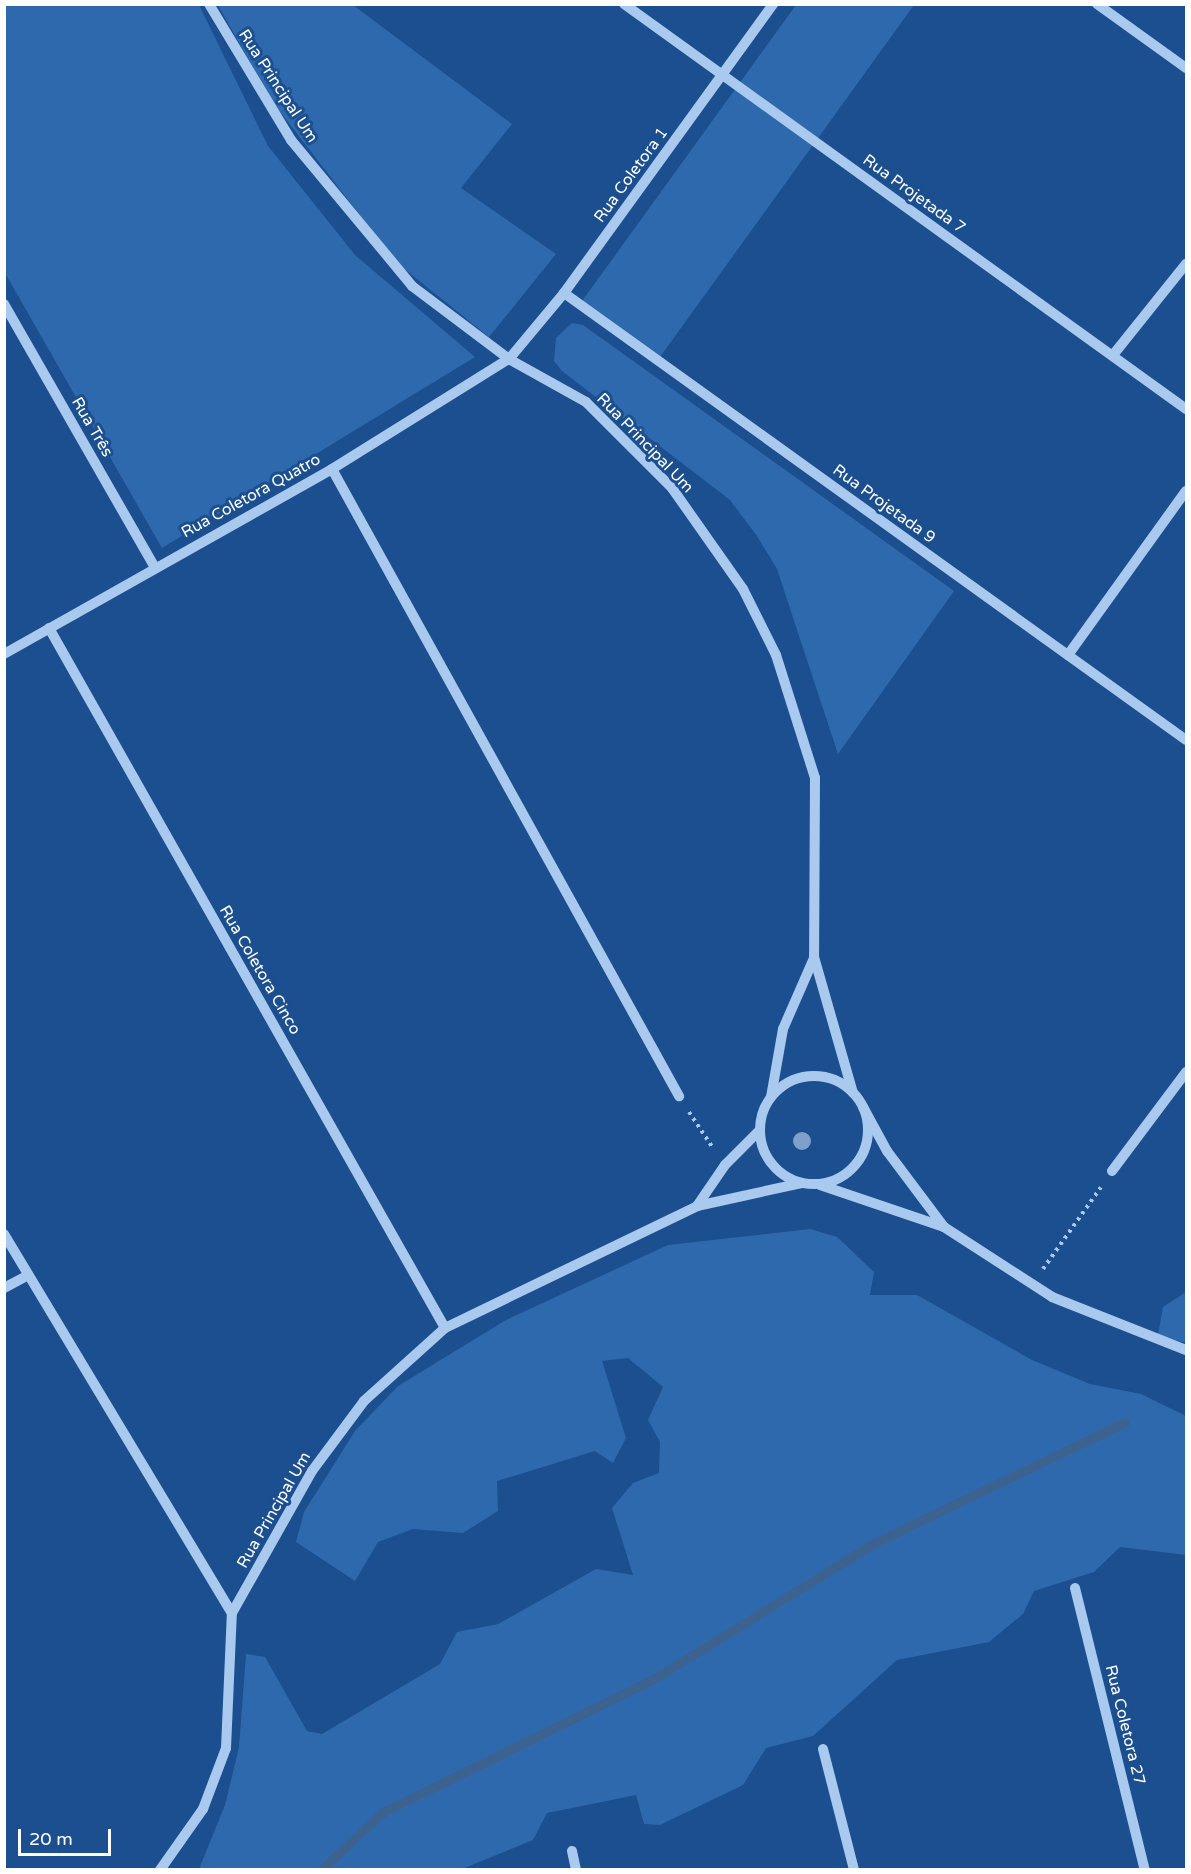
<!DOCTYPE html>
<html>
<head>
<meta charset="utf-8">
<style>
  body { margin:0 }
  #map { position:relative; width:1191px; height:1874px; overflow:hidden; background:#1b4f8f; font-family:"Varela Round",sans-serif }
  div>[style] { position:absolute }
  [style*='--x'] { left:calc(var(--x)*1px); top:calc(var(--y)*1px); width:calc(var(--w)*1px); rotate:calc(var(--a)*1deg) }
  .green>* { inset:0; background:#2e69ad }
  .stream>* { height:9px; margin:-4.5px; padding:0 4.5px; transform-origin:4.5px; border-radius:4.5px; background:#3c6290 }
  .path>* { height:4px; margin-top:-2px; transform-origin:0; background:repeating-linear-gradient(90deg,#a9c9ee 0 3px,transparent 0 7.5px) }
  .minor>* { height:10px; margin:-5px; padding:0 5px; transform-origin:5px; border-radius:5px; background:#a9c9ee }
  .minor>.ring { margin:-5px; padding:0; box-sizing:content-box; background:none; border:10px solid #a9c9ee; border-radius:50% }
  .trees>* { width:18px; height:18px; margin:-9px; border-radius:50%; background:#7ea0ca }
  span { translate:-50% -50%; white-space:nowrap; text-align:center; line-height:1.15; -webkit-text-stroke:6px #1b4f8f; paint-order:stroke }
  .street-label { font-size:16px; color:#fff }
  .frame { position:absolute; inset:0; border:6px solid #fff; pointer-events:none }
  .scale { position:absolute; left:18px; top:1829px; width:93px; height:27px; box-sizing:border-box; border:3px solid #fff; border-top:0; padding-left:8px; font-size:18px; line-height:21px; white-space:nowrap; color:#fff; -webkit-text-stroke:4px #1b4f8f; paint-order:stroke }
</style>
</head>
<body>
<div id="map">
  <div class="green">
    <div style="clip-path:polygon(4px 5px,199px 5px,268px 146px,355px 255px,475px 357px,162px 548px,5px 273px)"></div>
    <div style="clip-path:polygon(218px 5px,353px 5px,512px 124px,461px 188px,556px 254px,489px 337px,397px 263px,271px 100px)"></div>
    <div style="clip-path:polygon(796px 5px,914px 5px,655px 364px,577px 308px)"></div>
    <div style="clip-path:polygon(572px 323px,583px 325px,954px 591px,838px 754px,777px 569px,757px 536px,730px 500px,562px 371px,554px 361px,556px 338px)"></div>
    <div style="clip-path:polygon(810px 1229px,837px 1237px,874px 1272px,870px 1295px,917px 1295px,1032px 1360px,1090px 1384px,1141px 1394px,1186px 1416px,1186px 1555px,1120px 1547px,1094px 1572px,1034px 1591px,1023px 1614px,989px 1642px,897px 1660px,813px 1736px,766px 1748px,743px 1785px,660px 1825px,644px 1824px,636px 1795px,547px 1813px,533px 1840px,462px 1869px,199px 1869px,225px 1805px,239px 1747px,246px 1654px,265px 1657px,307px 1731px,322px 1734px,440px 1664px,457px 1632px,498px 1624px,596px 1569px,633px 1575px,612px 1508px,633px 1483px,659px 1473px,660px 1442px,648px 1420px,663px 1387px,628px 1358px,602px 1361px,626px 1438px,613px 1463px,595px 1451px,497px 1481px,498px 1511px,463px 1533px,413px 1529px,378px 1542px,355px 1581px,296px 1542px,304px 1512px,355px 1431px,398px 1386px,506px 1320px,668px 1245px)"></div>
    <div style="clip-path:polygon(1186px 1292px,1186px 1343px,1158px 1335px,1163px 1307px)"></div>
  </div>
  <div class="stream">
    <div style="--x:321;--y:1870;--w:85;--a:-43.1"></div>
    <div style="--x:383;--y:1812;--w:305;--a:-26.2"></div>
    <div style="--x:657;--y:1677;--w:253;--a:-31.7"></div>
    <div style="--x:872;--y:1544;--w:281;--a:-25.7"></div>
  </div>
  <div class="path">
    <div style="--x:689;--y:1112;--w:43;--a:56.3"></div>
    <div style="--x:1043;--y:1269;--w:100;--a:-54.7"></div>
  </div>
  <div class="minor">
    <div style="--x:209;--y:4;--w:159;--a:58.9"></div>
    <div style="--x:291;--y:140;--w:190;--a:50.3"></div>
    <div style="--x:412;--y:286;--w:121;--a:37"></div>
    <div style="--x:509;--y:359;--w:88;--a:29.2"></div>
    <div style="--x:586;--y:402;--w:122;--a:45"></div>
    <div style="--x:672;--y:488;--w:123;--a:54.9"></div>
    <div style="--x:743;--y:589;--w:74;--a:63.4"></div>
    <div style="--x:776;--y:655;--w:129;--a:72.4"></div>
    <div style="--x:815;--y:778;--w:179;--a:90.3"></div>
    <div style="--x:814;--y:957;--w:141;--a:74"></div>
    <div style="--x:624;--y:4;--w:693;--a:35.78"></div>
    <div style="--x:1097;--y:4;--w:110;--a:35.7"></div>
    <div style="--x:564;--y:293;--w:766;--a:35.7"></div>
    <div style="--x:4;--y:304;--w:302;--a:60.2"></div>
    <div style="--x:1113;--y:355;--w:117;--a:-51.3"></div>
    <div style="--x:332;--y:469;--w:717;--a:61.04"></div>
    <div style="--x:49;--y:628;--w:804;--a:60.5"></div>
    <div style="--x:4;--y:654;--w:377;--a:-29.4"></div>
    <div style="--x:332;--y:469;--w:208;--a:-31.9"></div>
    <div style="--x:509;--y:359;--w:86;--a:-50.2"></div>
    <div style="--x:564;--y:293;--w:357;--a:-54.1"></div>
    <div style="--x:1068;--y:655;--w:202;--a:-54.3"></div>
    <div class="ring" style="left:760px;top:1076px;width:98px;height:98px"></div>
    <div style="--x:771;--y:1097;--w:69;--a:-80"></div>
    <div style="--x:783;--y:1029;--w:77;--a:-66.4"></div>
    <div style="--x:863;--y:1107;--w:50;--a:61.4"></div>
    <div style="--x:887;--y:1151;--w:95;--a:53.1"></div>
    <div style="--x:944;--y:1227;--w:129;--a:32.9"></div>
    <div style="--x:1052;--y:1297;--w:144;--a:21.6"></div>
    <div style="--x:1112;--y:1171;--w:124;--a:-53.2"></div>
    <div style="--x:820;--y:1185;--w:131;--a:18.7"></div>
    <div style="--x:697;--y:1206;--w:50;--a:-55.7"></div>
    <div style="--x:725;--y:1165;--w:48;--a:-45"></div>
    <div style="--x:4;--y:1234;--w:442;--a:59"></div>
    <div style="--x:4;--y:1288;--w:27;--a:-28"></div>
    <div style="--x:1075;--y:1588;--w:291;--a:76.1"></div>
    <div style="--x:823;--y:1749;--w:125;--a:75.6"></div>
    <div style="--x:572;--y:1851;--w:19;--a:78"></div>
    <div style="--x:160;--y:1870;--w:75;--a:-54.8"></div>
    <div style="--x:203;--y:1809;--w:65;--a:-69.3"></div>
    <div style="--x:226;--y:1748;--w:135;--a:-87.5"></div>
    <div style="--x:232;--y:1613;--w:163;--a:-60.6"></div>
    <div style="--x:312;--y:1471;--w:87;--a:-53.4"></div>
    <div style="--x:364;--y:1401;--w:109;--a:-42"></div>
    <div style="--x:445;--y:1328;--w:280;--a:-25.8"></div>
    <div style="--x:697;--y:1206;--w:107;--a:-12.4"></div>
  </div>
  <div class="trees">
    <div style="left:802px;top:1141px"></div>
  </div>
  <div class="street-label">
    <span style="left:278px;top:86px;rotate:57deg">Rua Principal Um</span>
    <span style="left:631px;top:175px;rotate:-54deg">Rua Coletora 1</span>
    <span style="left:914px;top:194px;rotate:36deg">Rua Projetada 7</span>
    <span style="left:92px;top:427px;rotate:60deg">Rua Três</span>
    <span style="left:645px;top:443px;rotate:46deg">Rua Principal Um</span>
    <span style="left:251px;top:496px;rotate:-29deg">Rua Coletora Quatro</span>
    <span style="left:884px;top:504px;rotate:36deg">Rua Projetada 9</span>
    <span style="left:260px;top:970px;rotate:60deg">Rua Coletora Cinco</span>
    <span style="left:274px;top:1510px;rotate:-60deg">Rua Principal Um</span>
    <span style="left:1125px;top:1725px;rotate:76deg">Rua Coletora 27</span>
  </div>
  <div class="frame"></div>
  <div class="scale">20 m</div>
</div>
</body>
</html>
